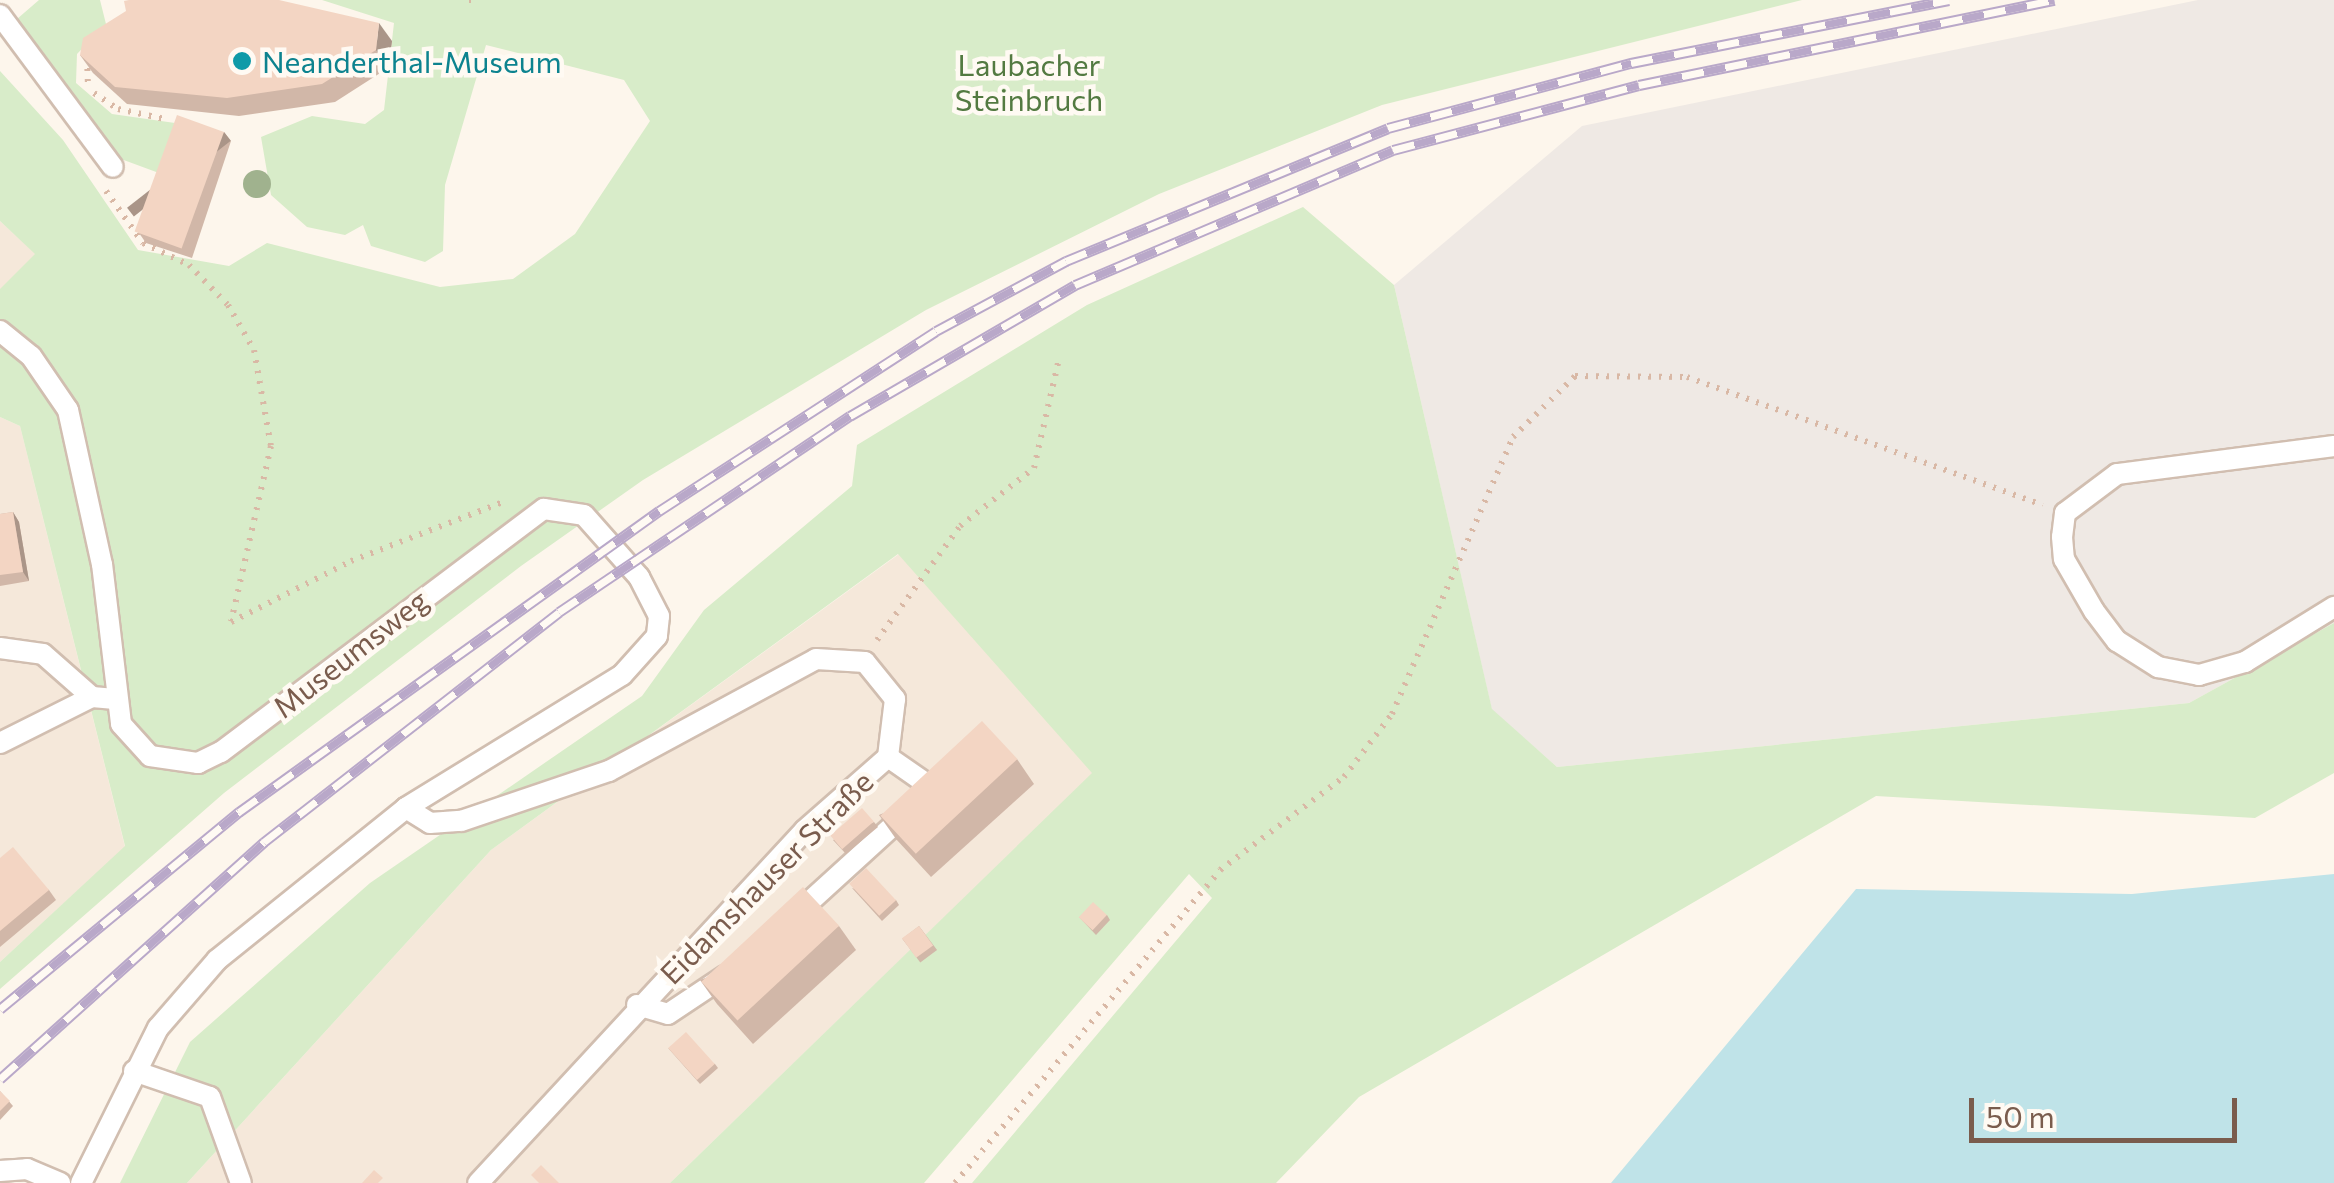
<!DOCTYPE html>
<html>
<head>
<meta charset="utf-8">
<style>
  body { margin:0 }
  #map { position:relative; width:2334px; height:1183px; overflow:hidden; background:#fdf6ec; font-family:Commissioner,sans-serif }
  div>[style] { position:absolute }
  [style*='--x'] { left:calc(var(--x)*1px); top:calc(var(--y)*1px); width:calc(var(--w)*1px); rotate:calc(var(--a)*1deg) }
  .residential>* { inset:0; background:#f5e8da }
  .industrial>* { inset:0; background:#efe9e4 }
  .green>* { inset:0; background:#d8ecc9 }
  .water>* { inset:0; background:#bfe3e8 }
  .path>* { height:6px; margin-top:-3px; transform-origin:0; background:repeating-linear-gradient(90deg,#d9b8a5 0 2.5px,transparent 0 10.5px) }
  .roads { filter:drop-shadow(2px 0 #d1beb0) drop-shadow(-2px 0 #d1beb0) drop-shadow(0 2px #d1beb0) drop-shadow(0 -2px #d1beb0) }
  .lane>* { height:20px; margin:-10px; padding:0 10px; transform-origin:10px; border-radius:10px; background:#fff }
  .rail>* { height:11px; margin-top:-5.5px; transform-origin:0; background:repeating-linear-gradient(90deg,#fffaf3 0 22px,#b9a8c9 0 44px); box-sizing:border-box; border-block:2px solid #b9a8c9 }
  .trees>* { width:28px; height:28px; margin:-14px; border-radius:50%; background:#a0b28e }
  .wall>* { inset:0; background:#d1b7a8; transform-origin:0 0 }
  .shaded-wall>* { inset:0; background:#aa9588; transform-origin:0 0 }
  .building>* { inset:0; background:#f3d5c3; transform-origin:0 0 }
  .dots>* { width:28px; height:28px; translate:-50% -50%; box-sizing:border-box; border:5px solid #fffaf3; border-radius:50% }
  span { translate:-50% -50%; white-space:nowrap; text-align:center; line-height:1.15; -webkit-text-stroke:9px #fffaf3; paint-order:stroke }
  .culture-label { font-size:30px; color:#0d838f }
  .left { translate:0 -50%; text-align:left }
  .park-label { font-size:30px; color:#537a41 }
  .street-label { font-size:30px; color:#7a5c4d }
  .scale { position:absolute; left:1969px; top:1098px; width:268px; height:45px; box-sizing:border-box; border:5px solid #7a5c4d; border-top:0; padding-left:12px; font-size:30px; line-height:35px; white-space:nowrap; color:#7a5c4d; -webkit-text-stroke:8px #fffaf3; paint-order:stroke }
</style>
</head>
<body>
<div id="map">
  <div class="residential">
    <div style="clip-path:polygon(0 221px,36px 254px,7px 290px,0 289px)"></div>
    <div style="clip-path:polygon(0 417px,20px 426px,125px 847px,0 962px)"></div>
    <div style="clip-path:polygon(899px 554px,1093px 773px,670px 1183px,187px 1183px,491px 850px)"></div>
  </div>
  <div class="industrial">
    <div style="clip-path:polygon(2198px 0,2334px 0,2334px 623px,2189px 703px,1557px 767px,1492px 710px,1394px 285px,1582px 126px)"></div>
  </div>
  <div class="green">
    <div style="clip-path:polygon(39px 0,100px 0,106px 24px,77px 54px,76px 83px,112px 114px,182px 124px,167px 176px,121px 159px,17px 19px)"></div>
    <div style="clip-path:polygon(322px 0,1802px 0,1382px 105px,1159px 194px,926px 310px,643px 480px,521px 566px,224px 793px,0 989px,0 962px,125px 846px,20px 426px,0 417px,0 289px,35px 254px,0 221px,0 71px,63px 140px,138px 250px,229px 266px,267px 243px,440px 287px,513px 279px,575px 234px,650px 121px,624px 80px,486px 45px,445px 185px,443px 251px,425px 262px,371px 246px,363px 225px,345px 235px,307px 227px,271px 195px,261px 137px,312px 116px,365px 124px,384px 110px,394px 23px)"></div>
    <div style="clip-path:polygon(1303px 207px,1394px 285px,1492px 709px,1557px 767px,2189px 703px,2334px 623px,2334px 773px,2255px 818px,1876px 796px,1359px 1097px,1276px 1183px,972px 1183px,1212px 898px,1189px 874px,924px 1183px,670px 1183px,1092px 773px,898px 554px,491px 850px,187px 1183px,120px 1183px,190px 1042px,370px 883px,642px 696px,704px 610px,852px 486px,857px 445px,1087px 305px)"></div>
  </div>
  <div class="water">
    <div style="clip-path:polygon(2334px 874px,2334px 1183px,1611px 1183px,1856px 889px,2132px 894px)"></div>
  </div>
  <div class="path">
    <div style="--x:469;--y:0;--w:5;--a:0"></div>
    <div style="--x:87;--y:58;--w:25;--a:88"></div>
    <div style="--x:94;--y:93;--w:29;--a:34"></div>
    <div style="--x:118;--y:109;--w:48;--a:12"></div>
    <div style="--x:106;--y:191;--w:64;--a:54.6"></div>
    <div style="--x:143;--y:243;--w:51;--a:25.6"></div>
    <div style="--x:189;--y:265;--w:56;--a:45.7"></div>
    <div style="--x:228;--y:305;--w:52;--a:60"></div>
    <div style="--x:254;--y:350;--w:97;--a:80"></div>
    <div style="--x:271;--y:446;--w:180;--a:102.8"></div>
    <div style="--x:231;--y:622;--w:135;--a:-26.9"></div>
    <div style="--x:351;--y:561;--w:163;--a:-21.2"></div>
    <div style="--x:877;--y:640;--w:141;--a:-53.9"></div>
    <div style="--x:960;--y:526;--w:94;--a:-38.1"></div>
    <div style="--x:1034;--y:468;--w:108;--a:-77.1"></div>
    <div style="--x:955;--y:1183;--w:410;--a:-49.7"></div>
    <div style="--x:1220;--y:870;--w:155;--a:-36.9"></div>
    <div style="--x:1344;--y:777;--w:79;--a:-52.7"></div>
    <div style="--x:1392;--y:714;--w:302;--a:-66.4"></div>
    <div style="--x:1513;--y:437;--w:87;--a:-44.5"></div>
    <div style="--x:1575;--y:376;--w:112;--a:0.5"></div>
    <div style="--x:1687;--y:377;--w:378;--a:19.8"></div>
  </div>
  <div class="roads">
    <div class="lane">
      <div style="--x:0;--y:15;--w:189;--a:53.4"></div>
      <div style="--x:0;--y:331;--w:40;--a:39"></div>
      <div style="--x:31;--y:356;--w:65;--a:55.6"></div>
      <div style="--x:68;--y:410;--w:158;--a:77.6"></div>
      <div style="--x:102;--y:564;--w:161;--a:83.2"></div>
      <div style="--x:121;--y:724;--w:43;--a:47.8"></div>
      <div style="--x:150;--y:756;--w:49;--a:8.3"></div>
      <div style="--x:198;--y:763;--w:25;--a:-26"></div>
      <div style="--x:221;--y:752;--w:404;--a:-37"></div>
      <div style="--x:544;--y:509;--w:40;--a:8.5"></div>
      <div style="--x:584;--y:515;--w:83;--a:48.4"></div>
      <div style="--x:639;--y:577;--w:44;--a:62.9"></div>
      <div style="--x:659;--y:616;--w:20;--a:96"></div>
      <div style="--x:657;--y:636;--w:52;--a:131.9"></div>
      <div style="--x:622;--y:675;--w:254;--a:148.4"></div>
      <div style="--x:406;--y:808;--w:243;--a:141.2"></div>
      <div style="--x:217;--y:960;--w:90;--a:130.9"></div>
      <div style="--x:158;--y:1028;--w:173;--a:116.4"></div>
      <div style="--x:2334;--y:446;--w:219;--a:172.6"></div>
      <div style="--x:2117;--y:474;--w:65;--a:143.1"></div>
      <div style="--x:2065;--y:513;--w:24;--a:97"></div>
      <div style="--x:2062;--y:537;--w:22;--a:85"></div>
      <div style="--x:2064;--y:559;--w:60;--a:60"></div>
      <div style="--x:2094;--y:611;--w:38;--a:53"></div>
      <div style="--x:2117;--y:641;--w:49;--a:32.4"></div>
      <div style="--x:2158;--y:667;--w:42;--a:11"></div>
      <div style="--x:2199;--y:675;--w:48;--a:-15.8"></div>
      <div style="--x:2245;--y:662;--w:105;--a:-31.7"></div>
      <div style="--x:0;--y:648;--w:43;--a:7.9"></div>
      <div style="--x:43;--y:654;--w:65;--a:41.3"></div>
      <div style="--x:0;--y:743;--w:103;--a:-26.6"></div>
      <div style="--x:92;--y:697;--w:23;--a:5"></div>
      <div style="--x:406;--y:808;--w:28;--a:32"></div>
      <div style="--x:430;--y:823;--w:31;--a:-4"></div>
      <div style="--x:461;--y:821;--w:156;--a:-18.7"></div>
      <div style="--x:609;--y:771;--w:235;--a:-28.4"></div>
      <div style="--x:816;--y:659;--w:49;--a:3.5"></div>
      <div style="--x:865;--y:662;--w:48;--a:51"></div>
      <div style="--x:895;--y:699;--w:58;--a:96.9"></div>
      <div style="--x:888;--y:757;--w:111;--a:138.7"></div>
      <div style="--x:805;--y:830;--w:481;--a:132.8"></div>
      <div style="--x:796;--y:914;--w:168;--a:-42.3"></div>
      <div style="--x:920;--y:801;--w:19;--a:-78"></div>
      <div style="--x:924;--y:782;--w:44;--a:-145.2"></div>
      <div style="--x:637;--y:1005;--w:32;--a:16"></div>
      <div style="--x:668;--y:1014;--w:69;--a:-33.7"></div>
      <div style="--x:134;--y:1071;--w:80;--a:18.9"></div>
      <div style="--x:210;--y:1097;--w:91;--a:70.2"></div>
      <div style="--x:0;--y:1171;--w:27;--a:-4"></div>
      <div style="--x:27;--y:1169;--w:36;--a:23"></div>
    </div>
  </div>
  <div class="rail">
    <div style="--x:0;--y:1009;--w:310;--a:-39.5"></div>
    <div style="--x:239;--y:812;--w:517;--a:-35.63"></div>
    <div style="--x:659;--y:511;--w:330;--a:-33"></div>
    <div style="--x:936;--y:331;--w:148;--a:-28.3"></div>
    <div style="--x:1066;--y:261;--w:348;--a:-22.4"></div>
    <div style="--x:1388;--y:128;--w:252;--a:-15"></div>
    <div style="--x:1631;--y:63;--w:324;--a:-11.2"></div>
    <div style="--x:0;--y:1079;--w:355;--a:-41.9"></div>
    <div style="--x:264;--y:842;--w:374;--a:-37.9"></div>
    <div style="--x:559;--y:612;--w:351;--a:-34"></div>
    <div style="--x:850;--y:416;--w:260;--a:-30.2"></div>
    <div style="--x:1075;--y:285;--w:345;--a:-23"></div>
    <div style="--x:1393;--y:150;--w:254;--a:-14.8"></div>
    <div style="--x:1639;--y:85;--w:424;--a:-11.6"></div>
  </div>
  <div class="trees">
    <div style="left:257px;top:184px"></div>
  </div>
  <div class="wall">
    <div style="clip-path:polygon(392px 41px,388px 68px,335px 102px,239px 116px,127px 104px,93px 73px,80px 55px)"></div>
    <div style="clip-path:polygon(224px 132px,231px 141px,192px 258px,146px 243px,139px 233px)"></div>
    <div style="clip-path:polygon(13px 512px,19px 522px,29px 581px,0 586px,0 514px)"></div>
    <div style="clip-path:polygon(1017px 759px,1034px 784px,931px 877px,896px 839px,879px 815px)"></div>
    <div style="clip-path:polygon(874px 822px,878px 827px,846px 854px,833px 840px)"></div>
    <div style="clip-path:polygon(0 858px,49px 890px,56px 900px,0 947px)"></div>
    <div style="clip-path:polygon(852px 888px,896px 900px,899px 905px,882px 921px)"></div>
    <div style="clip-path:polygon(1107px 915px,1110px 920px,1096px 935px,1079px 917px)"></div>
    <div style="clip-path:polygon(839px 926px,856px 950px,753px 1044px,717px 1004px,700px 980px)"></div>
    <div style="left:919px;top:926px;width:30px;height:21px;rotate:53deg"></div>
    <div style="clip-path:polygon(668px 1048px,715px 1064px,718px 1068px,700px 1084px)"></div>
    <div style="clip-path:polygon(0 1091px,13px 1106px,0 1120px)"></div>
  </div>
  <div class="shaded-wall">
    <div style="clip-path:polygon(379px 23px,392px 41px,388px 68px,376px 50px)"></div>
    <div style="left:224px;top:132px;width:11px;height:123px;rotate:52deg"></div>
    <div style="clip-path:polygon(13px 512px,19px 522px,29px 581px,23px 572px)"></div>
  </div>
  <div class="building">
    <div style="clip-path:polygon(129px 0,279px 0,379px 23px,376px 50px,322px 84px,227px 98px,115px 87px,80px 55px,83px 38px,126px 11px,124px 1px)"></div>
    <div style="left:177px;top:115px;width:50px;height:124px;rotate:20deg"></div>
    <div style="clip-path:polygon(13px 512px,23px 572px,0 575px,0 514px)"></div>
    <div style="left:982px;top:721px;width:52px;height:139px;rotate:47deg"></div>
    <div style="left:862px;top:808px;width:18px;height:42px;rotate:49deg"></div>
    <div style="clip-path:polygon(13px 847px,49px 890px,0 931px,0 858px)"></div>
    <div style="left:866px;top:868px;width:44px;height:23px;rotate:47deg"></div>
    <div style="left:803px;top:887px;width:53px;height:139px;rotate:47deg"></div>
    <div style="left:1093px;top:902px;width:19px;height:21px;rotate:43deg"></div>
    <div style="left:919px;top:926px;width:24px;height:21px;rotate:54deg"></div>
    <div style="left:686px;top:1032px;width:43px;height:24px;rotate:48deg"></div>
    <div style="clip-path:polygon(0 1091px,10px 1101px,0 1111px)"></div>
    <div style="clip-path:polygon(541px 1165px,559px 1183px,539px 1183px,531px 1175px)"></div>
    <div style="clip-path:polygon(374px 1170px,383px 1178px,378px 1183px,362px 1183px)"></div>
  </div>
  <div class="dots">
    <div style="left:242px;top:61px;background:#0f9aa8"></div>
  </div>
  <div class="culture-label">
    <span class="left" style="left:262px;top:61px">Neanderthal-Museum</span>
  </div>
  <div class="park-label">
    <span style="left:1029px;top:81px">Laubacher<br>Steinbruch</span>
  </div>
  <div class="street-label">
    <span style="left:350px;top:653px;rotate:-38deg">Museumsweg</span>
    <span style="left:766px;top:877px;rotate:-45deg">Eidamshauser Straße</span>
  </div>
  <div class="scale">50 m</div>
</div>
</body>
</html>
